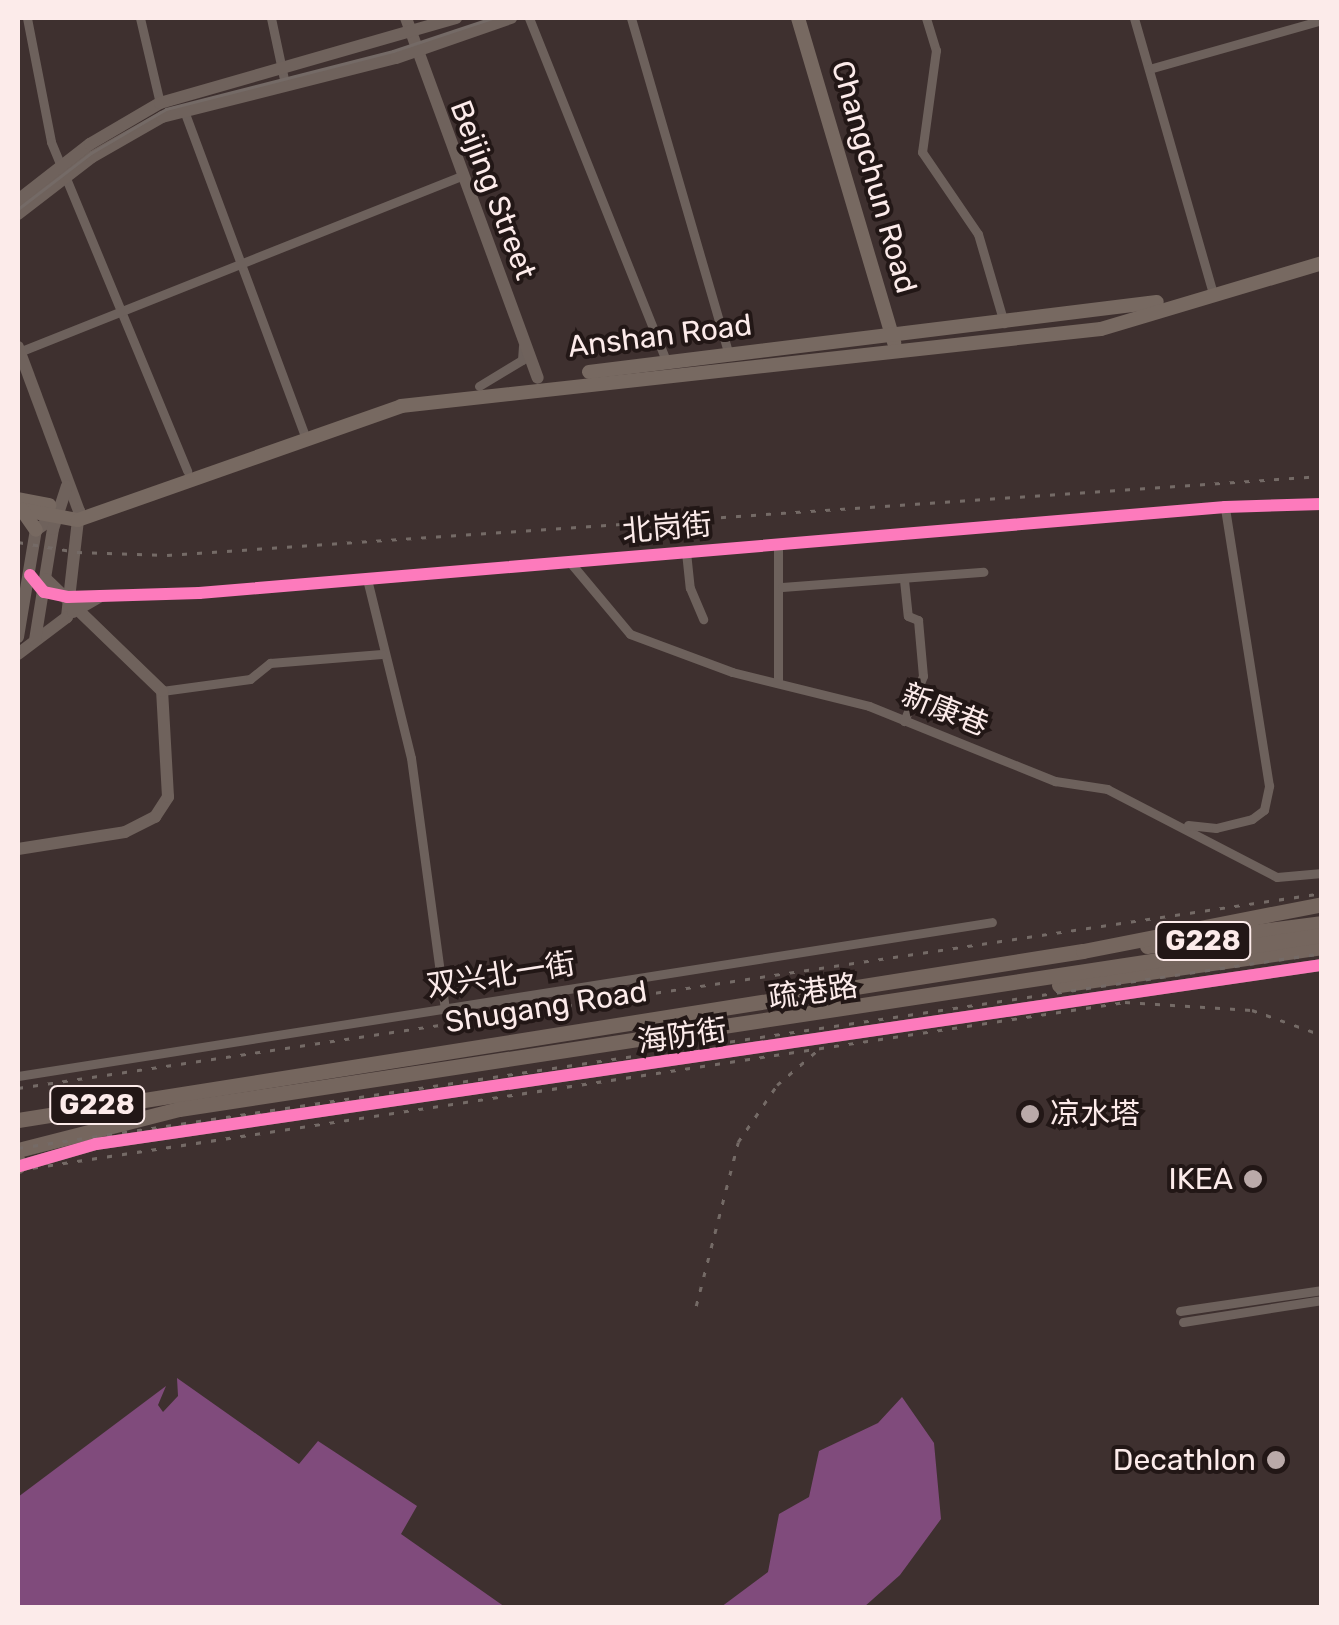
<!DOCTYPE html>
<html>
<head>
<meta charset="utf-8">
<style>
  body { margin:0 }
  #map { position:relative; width:1339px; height:1625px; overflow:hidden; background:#3e302f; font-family:Rubik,"Noto Sans SC",sans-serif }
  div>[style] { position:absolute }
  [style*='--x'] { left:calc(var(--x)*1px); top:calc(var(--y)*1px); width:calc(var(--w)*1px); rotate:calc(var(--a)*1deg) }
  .water>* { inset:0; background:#804b7c }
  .street>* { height:9px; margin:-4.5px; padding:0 4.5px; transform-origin:4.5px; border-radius:4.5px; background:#6d615c }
  .secondary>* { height:12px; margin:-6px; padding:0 6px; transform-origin:6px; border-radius:6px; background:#6f625c }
  .primary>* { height:14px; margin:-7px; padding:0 7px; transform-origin:7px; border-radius:7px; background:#776961 }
  .highway>* { height:15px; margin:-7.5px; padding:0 7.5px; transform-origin:7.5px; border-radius:7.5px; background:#75665e }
  .tram>* { height:2.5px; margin:-1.25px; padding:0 1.25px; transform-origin:1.25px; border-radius:1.25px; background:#746a66 }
  .rail>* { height:2.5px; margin-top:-1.25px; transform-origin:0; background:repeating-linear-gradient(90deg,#746a66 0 5px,transparent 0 15px) }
  .cycleway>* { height:12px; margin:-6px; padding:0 6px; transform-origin:6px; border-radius:6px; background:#fd7abc }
  .dots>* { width:28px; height:28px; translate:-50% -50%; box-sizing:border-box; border:5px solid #221716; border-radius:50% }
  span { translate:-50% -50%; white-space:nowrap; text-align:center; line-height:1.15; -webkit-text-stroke:8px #221716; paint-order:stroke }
  .shield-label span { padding:2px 8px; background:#221716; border:2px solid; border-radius:8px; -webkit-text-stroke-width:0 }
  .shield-label { font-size:28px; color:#fcebea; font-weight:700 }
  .street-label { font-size:30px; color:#fcebea }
  .poi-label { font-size:30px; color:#fcebea }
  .left { translate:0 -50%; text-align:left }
  .right { translate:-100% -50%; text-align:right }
  .frame { position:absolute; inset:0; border:20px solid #fcebea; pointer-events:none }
</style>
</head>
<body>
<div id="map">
  <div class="water">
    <div style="clip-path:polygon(177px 1378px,299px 1464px,318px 1441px,417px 1506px,401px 1534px,505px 1607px,18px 1607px,18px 1497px,166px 1386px,158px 1405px,163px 1412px,178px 1396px)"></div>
    <div style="clip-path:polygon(902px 1397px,934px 1443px,941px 1519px,900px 1575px,864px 1607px,721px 1607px,768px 1572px,779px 1514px,809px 1497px,819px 1451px,878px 1423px)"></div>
  </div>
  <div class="street">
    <div style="--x:27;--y:18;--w:126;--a:79"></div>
    <div style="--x:51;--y:142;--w:356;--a:67.5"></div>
    <div style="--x:140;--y:18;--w:87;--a:76.8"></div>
    <div style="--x:271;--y:18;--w:67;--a:78"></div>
    <div style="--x:529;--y:18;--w:372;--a:68.2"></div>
    <div style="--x:631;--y:18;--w:352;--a:73.8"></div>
    <div style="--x:926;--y:18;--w:34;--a:73"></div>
    <div style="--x:936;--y:50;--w:103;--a:97.8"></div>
    <div style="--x:922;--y:152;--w:99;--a:55.7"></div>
    <div style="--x:978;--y:234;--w:93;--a:73.7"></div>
    <div style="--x:1134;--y:18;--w:287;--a:74"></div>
    <div style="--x:1149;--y:69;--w:180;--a:-15.8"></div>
    <div style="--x:183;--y:108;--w:352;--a:69.6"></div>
    <div style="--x:19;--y:352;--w:477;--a:-21.7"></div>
    <div style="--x:479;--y:386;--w:50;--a:-31.2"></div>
    <div style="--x:522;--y:360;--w:14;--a:-86"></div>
    <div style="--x:778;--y:544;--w:139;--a:90"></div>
    <div style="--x:686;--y:552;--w:36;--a:84"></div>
    <div style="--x:690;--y:588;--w:34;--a:67"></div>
    <div style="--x:569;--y:561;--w:95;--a:50.1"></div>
    <div style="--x:630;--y:634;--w:109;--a:20.4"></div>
    <div style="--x:732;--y:672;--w:141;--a:13.9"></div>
    <div style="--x:869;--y:706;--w:201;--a:22"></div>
    <div style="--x:1055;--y:781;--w:53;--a:8.7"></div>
    <div style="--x:1107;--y:789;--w:191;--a:27.4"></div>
    <div style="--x:1277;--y:877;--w:45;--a:-5.1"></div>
    <div style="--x:367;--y:579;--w:184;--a:76.2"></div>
    <div style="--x:411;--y:758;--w:253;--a:82.3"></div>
    <div style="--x:904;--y:580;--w:36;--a:84"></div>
    <div style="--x:908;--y:616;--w:11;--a:22"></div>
    <div style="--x:918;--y:620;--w:56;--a:84.9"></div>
    <div style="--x:923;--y:676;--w:49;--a:112.9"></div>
    <div style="--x:782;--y:587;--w:202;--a:-4.3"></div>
    <div style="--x:67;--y:597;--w:132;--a:-1.7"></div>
    <div style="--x:199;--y:593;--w:1030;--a:-4.79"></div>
    <div style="--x:1225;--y:507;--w:97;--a:-1.8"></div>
    <div style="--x:162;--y:691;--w:89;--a:-7.8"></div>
    <div style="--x:250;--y:679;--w:26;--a:-39"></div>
    <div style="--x:270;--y:663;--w:112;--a:-4.6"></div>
    <div style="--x:1188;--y:825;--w:28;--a:6"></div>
    <div style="--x:1216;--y:828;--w:37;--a:-14"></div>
    <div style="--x:1252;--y:819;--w:15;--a:-37"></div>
    <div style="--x:1264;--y:810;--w:25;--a:-78"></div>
    <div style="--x:1269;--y:786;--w:282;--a:-99"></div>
    <div style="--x:18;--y:1076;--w:986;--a:-8.98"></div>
    <div style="--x:1180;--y:1311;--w:144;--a:-8.4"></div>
    <div style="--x:1183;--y:1322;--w:141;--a:-9"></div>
  </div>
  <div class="secondary">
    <div style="--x:406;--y:18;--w:383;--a:69.9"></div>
    <div style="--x:18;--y:200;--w:91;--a:-37.9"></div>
    <div style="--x:90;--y:144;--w:81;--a:-30.4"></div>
    <div style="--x:160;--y:103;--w:308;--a:-16"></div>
    <div style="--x:18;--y:214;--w:93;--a:-37.6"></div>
    <div style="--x:92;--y:157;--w:81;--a:-29.7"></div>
    <div style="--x:162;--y:117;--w:241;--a:-14.2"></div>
    <div style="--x:396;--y:58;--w:122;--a:-19.2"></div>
    <div style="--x:18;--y:347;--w:175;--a:69.6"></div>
    <div style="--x:79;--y:511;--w:107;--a:96.5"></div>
    <div style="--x:67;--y:617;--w:61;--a:142.9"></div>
    <div style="--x:73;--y:612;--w:32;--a:-30"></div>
    <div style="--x:18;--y:637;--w:109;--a:-80.5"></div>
    <div style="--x:36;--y:530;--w:24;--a:-35"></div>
    <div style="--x:35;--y:640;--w:112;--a:-80.8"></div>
    <div style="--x:53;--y:529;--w:45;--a:-72"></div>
    <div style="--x:18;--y:849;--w:108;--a:-9"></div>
    <div style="--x:125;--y:832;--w:34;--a:-27"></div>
    <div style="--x:155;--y:817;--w:24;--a:-57"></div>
    <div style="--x:168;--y:797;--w:106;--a:-93.2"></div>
    <div style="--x:162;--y:691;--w:161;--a:-136"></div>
    <div style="--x:20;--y:1166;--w:79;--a:-16.1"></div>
    <div style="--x:96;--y:1144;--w:1239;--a:-8.31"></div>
  </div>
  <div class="primary">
    <div style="--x:798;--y:18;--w:339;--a:73.5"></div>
    <div style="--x:589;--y:372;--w:572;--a:-7.03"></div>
    <div style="--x:18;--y:499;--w:32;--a:11"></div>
    <div style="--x:18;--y:509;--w:61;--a:10.4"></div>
    <div style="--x:78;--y:520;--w:343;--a:-19.4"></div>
    <div style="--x:401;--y:406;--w:704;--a:-6.28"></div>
    <div style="--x:1101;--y:329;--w:231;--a:-16.6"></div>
    <div style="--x:22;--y:510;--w:24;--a:55"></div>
  </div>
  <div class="highway">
    <div style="--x:1147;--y:946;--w:177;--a:-7.5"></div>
    <div style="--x:1059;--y:985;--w:266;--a:-8.2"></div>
    <div style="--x:18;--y:1120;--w:1078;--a:-9.02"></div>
    <div style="--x:1083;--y:951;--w:244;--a:-11.1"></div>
    <div style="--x:18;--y:1150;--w:166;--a:-14.3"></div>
    <div style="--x:179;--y:1109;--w:1156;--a:-8.66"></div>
    <div style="--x:18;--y:1161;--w:5;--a:90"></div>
  </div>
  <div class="tram">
    <div style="--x:18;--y:209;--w:92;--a:-37.5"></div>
    <div style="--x:91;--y:153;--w:87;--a:-30.4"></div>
    <div style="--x:166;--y:109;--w:234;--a:-14.3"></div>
    <div style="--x:393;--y:51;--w:104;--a:-18.4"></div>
  </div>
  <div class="rail">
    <div style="--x:18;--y:542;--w:60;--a:9.6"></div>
    <div style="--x:77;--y:552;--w:90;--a:1.9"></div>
    <div style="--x:167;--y:555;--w:1158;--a:-3.91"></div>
    <div style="--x:18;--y:1088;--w:1318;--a:-8.5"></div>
    <div style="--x:18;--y:1148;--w:1318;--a:-8.5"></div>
    <div style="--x:18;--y:1170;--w:1120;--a:-8.63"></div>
    <div style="--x:1125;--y:1002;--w:127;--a:3.6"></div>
    <div style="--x:1252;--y:1010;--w:74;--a:19.7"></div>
    <div style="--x:696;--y:1306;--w:169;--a:-75.6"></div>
    <div style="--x:738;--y:1142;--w:69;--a:-55.6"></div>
    <div style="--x:777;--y:1085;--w:55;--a:-40.6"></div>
  </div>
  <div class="cycleway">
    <div style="--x:30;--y:575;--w:22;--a:51"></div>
    <div style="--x:44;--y:592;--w:24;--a:12"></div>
    <div style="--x:67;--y:597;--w:132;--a:-1.7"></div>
    <div style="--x:199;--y:593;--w:1030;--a:-4.79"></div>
    <div style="--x:1225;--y:507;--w:97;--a:-1.8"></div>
    <div style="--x:20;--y:1166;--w:79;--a:-16.1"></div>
    <div style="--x:96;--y:1144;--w:1239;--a:-8.31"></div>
  </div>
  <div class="dots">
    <div style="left:1030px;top:1114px;background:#baaaa9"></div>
    <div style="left:1253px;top:1179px;background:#baaaa9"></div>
    <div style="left:1276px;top:1460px;background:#baaaa9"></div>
  </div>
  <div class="shield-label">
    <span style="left:1203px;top:941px">G228</span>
    <span style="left:97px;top:1105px">G228</span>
  </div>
  <div class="street-label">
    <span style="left:874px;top:177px;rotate:74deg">Changchun Road</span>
    <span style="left:493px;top:190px;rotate:69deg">Beijing Street</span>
    <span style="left:660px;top:336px;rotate:-7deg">Anshan Road</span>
    <span style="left:667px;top:528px;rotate:-5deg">北岗街</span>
    <span style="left:945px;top:710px;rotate:22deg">新康巷</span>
    <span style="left:501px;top:975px;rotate:-9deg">双兴北一街</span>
    <span style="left:813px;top:992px;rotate:-8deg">疏港路</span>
    <span style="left:546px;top:1007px;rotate:-9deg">Shugang Road</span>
    <span style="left:682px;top:1036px;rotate:-8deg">海防街</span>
  </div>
  <div class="poi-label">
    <span class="left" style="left:1050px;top:1114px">凉水塔</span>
    <span class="right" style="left:1233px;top:1179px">IKEA</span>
    <span class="right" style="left:1256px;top:1460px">Decathlon</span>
  </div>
  <div class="frame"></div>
</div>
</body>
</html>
